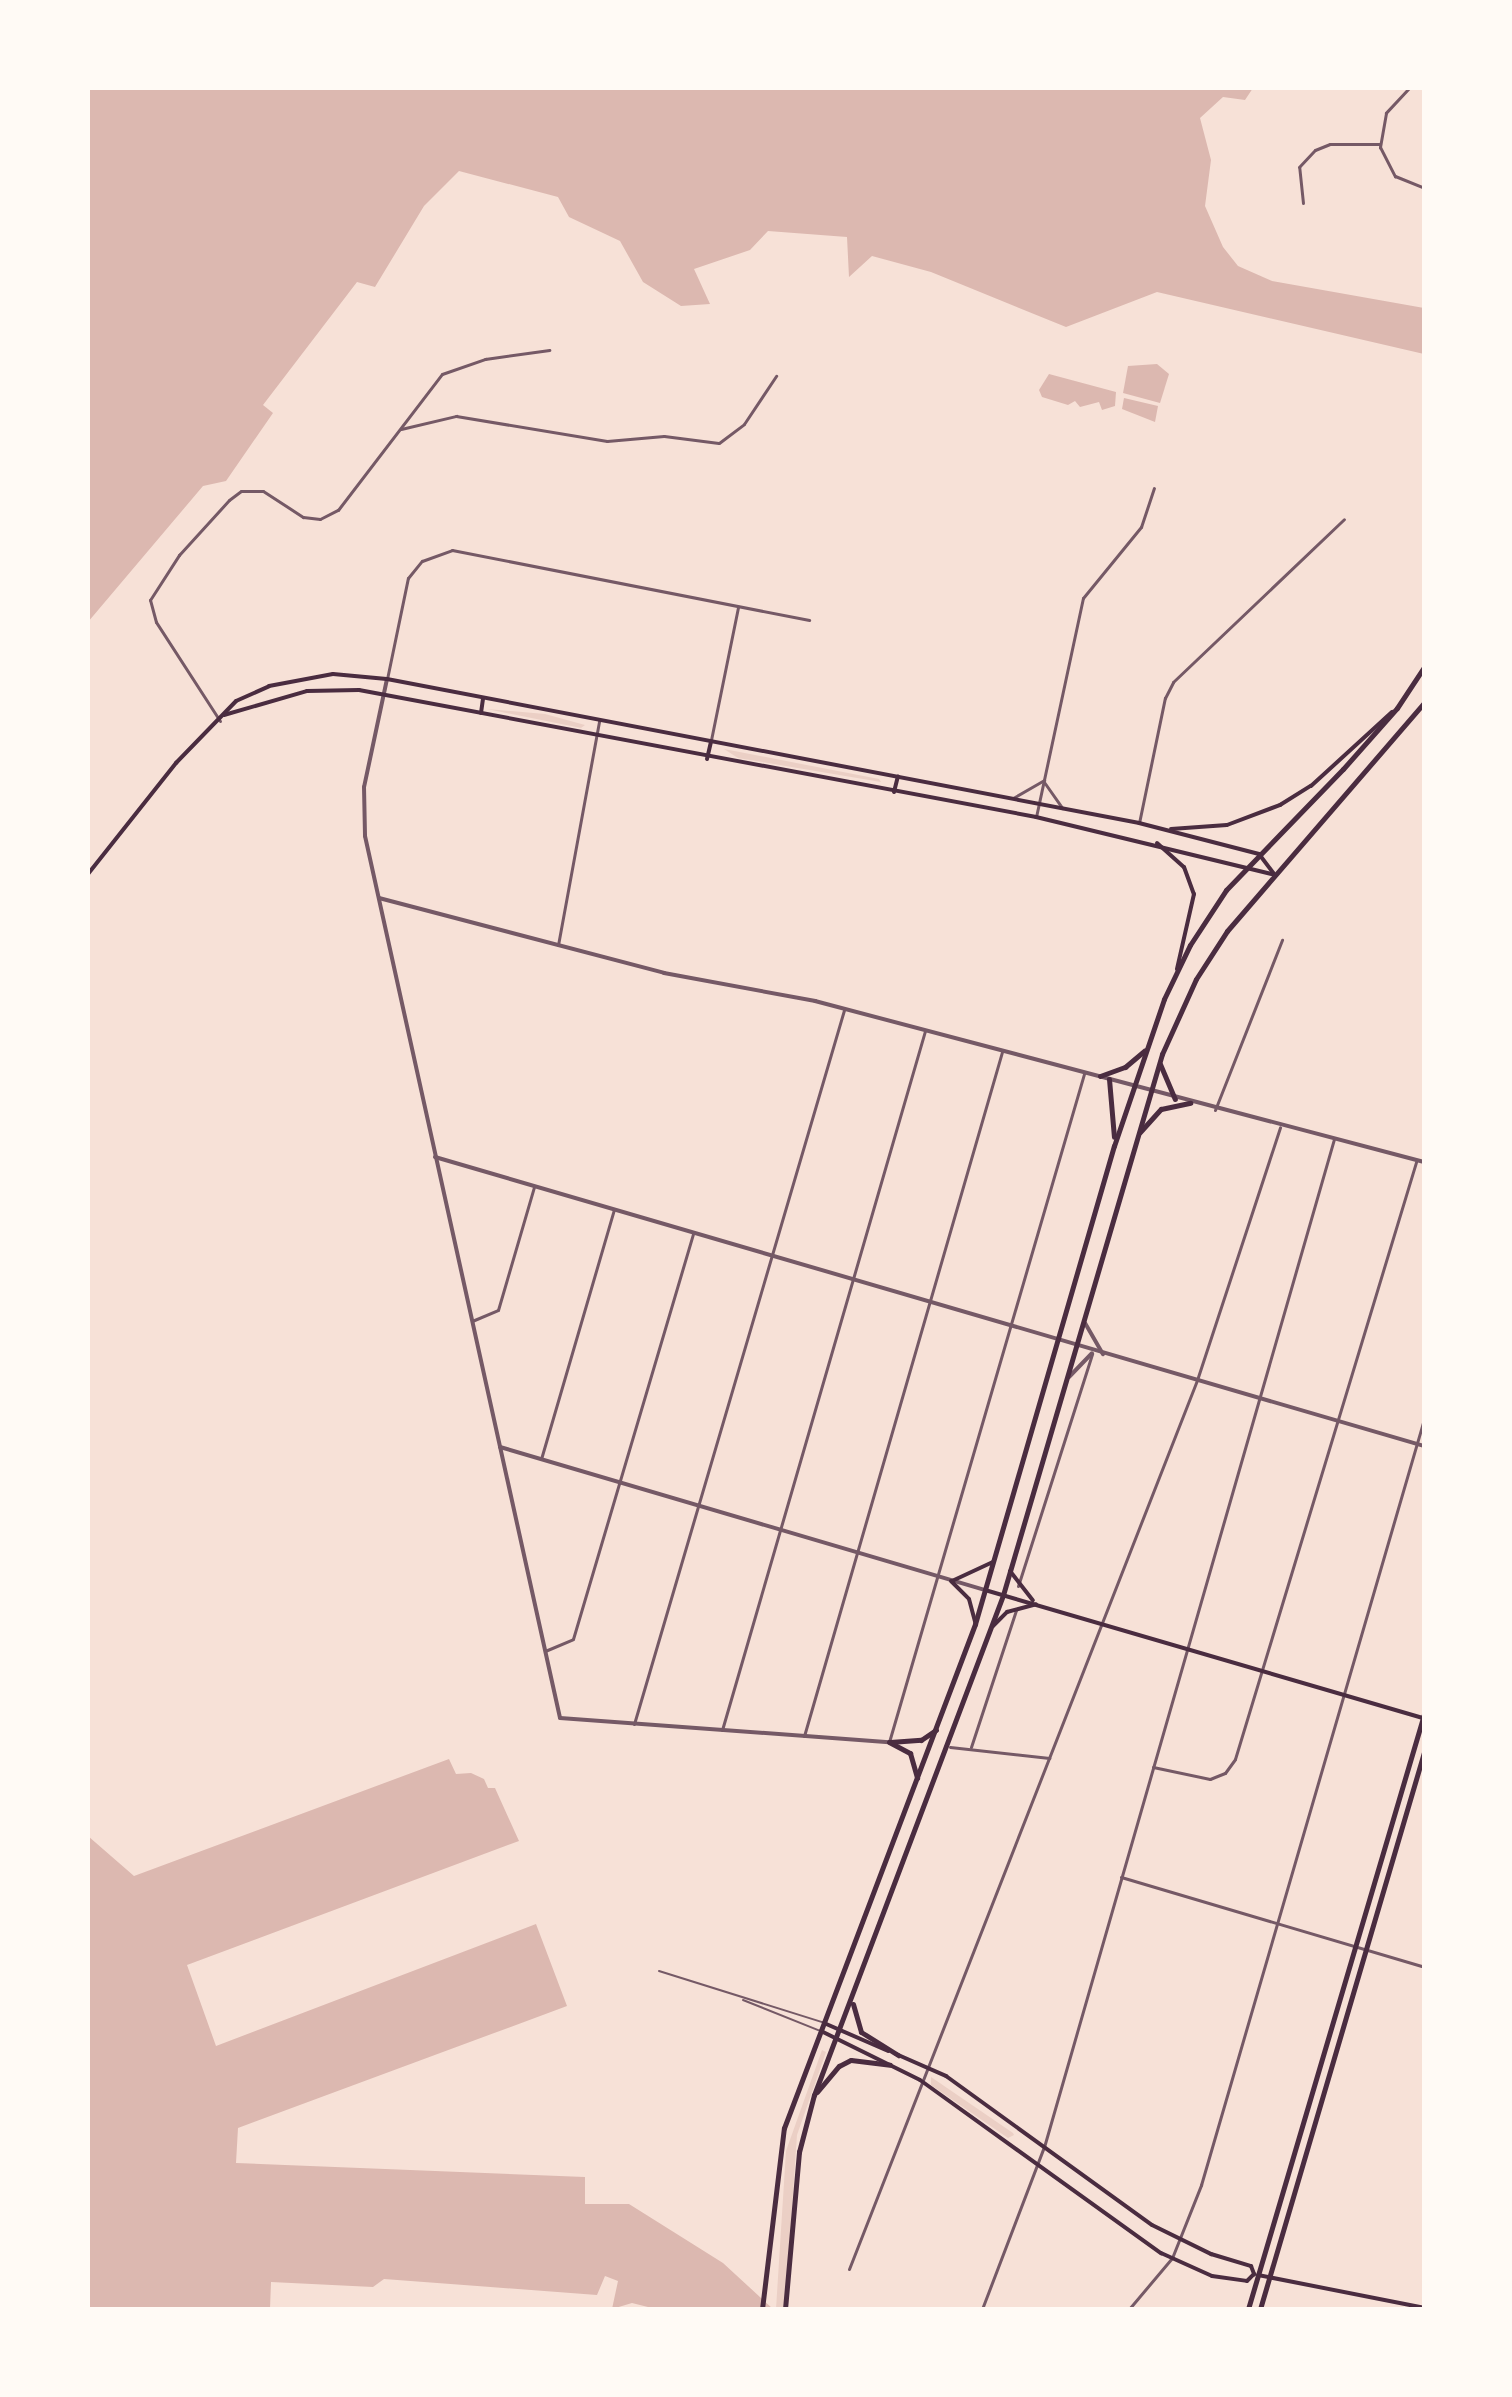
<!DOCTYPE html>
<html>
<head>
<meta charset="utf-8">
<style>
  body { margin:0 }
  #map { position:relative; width:1512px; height:2397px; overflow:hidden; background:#f7e1d7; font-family:"Public Sans",sans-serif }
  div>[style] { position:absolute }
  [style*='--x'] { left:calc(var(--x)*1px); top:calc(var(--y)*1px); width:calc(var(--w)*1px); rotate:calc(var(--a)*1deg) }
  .green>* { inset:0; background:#ebcfc5 }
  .water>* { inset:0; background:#dcb8b0 }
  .service>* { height:2px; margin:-1px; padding:0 1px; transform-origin:1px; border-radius:1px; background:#755966 }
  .minor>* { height:3px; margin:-1.5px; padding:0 1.5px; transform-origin:1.5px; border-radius:1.5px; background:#755966 }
  .tertiary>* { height:4px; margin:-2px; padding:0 2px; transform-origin:2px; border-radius:2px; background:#755966 }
  .secondary>* { height:4px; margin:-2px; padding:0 2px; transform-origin:2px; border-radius:2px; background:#4a2c40 }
  .primary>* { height:5px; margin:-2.5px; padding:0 2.5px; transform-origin:2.5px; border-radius:2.5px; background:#4a2c40 }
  span { translate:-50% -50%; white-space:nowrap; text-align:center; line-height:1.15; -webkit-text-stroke:6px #fffaf5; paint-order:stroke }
  .frame { position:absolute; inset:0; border:90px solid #fffaf5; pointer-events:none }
</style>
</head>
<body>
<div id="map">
  <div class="green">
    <div style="clip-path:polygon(487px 709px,545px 714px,585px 725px,581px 728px)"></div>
    <div style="clip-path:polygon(724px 749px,879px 779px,881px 782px,738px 758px)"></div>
    <div style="clip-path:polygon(822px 2050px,826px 2052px,797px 2135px,785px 2309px,776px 2309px,786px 2151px)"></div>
    <div style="clip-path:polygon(931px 2077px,1013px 2133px,1014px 2135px,1008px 2138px,931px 2085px)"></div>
  </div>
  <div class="water">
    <div style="clip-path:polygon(88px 88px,1253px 88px,1245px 100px,1223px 97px,1200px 118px,1211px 160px,1205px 206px,1223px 247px,1238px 266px,1272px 281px,1424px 308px,1424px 354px,1157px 292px,1066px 327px,931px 272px,872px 256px,849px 277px,847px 237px,768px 231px,750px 250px,694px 269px,710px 304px,681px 306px,643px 282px,620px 241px,569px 217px,558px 197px,459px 171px,424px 206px,375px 287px,357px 282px,263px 405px,273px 413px,226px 481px,203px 486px,88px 622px)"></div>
    <div style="clip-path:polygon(1157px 364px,1169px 374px,1160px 403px,1123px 393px,1128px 366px)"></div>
    <div style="clip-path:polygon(1049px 374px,1116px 392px,1115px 406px,1102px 410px,1099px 402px,1080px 407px,1075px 401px,1068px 405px,1042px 397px,1039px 390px)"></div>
    <div style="clip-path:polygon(1124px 398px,1158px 406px,1155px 422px,1122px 409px)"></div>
    <div style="clip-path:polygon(449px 1759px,456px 1774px,471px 1773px,484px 1779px,488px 1788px,495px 1788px,519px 1841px,187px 1965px,216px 2046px,536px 1924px,567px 2006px,238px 2128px,236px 2163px,585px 2177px,585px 2204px,629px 2204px,723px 2263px,773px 2309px,656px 2309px,632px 2303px,612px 2309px,618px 2281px,605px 2276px,597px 2295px,384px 2279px,373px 2287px,271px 2282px,270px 2309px,88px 2309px,88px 1836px,134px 1876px)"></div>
  </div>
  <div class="service">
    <div style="--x:659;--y:1971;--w:171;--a:17.4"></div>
    <div style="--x:743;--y:2000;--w:81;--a:21.8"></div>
  </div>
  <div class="minor">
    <div style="--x:1409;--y:88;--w:34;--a:133"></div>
    <div style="--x:1386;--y:113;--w:35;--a:100"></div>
    <div style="--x:1380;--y:147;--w:33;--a:63"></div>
    <div style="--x:1395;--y:176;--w:31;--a:22"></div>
    <div style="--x:1303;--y:203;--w:36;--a:-96"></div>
    <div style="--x:1299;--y:167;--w:23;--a:-47"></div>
    <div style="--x:1315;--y:150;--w:16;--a:-22"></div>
    <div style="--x:1330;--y:144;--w:50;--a:0"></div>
    <div style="--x:401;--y:429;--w:57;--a:-13.3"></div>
    <div style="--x:456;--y:416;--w:153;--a:9.4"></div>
    <div style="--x:607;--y:441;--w:57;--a:-5"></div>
    <div style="--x:664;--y:436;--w:55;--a:7.3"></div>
    <div style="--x:719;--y:443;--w:31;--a:-37"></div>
    <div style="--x:744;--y:424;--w:58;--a:-56.3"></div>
    <div style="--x:387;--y:679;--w:103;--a:-78.3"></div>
    <div style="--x:408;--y:578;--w:22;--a:-51"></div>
    <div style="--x:422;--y:561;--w:32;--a:-20"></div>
    <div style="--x:452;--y:550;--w:364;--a:11.1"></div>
    <div style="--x:220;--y:721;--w:118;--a:-122.9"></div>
    <div style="--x:156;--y:622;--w:23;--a:-105"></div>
    <div style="--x:150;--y:600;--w:54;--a:-57.2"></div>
    <div style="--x:179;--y:555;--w:74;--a:-47.7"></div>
    <div style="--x:229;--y:500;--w:15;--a:-37"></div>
    <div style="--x:241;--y:491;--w:22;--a:0"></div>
    <div style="--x:263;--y:491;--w:48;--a:33"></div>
    <div style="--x:303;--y:517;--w:17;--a:7"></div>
    <div style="--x:320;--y:519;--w:20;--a:-27"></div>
    <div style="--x:338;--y:510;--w:171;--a:-52.6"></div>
    <div style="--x:442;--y:374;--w:46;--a:-19.2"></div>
    <div style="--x:485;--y:359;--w:65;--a:-8"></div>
    <div style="--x:711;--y:740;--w:136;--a:-78.5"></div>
    <div style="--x:1044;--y:782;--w:32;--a:55"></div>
    <div style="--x:1013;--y:798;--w:36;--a:-30"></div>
    <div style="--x:1036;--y:817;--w:224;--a:-77.9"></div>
    <div style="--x:1083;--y:598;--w:92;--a:-50.8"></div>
    <div style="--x:1141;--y:527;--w:41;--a:-71.6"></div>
    <div style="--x:1139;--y:823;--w:128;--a:-78.3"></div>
    <div style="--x:1165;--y:698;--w:18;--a:-63"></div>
    <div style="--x:1173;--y:682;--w:236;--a:-43.6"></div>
    <div style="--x:558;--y:945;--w:228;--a:-79.6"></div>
    <div style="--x:1215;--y:1110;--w:183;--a:-68.5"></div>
    <div style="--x:472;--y:1321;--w:28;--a:-23"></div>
    <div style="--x:498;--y:1310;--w:128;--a:-73.7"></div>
    <div style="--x:541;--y:1459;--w:260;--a:-73.7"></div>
    <div style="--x:1018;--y:1586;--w:244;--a:-72.3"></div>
    <div style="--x:545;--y:1651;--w:30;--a:-23"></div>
    <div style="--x:573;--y:1639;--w:423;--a:-73.5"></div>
    <div style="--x:634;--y:1724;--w:744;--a:-73.61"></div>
    <div style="--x:722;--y:1730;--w:728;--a:-73.81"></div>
    <div style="--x:804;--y:1736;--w:712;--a:-73.86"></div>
    <div style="--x:889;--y:1742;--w:696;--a:-73.73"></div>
    <div style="--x:950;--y:1747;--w:100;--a:6.3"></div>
    <div style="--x:971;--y:1747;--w:144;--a:-71.8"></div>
    <div style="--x:1153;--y:1767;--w:58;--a:11.9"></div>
    <div style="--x:1210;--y:1779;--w:16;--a:-22"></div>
    <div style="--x:1225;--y:1773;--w:17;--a:-54"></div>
    <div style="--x:1235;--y:1759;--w:624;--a:-73.13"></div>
    <div style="--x:1121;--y:1877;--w:316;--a:16.5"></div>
    <div style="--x:849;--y:2269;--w:955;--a:-68.62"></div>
    <div style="--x:1197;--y:1380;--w:266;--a:-71.8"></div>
    <div style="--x:982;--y:2309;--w:173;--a:-69.1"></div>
    <div style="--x:1044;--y:2147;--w:1049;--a:-73.95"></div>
    <div style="--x:1129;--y:2309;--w:67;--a:-49.9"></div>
    <div style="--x:1172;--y:2258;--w:79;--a:-68.3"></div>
    <div style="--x:1201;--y:2185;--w:798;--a:-73.77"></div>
  </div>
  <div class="tertiary">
    <div style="--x:387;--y:679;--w:110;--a:102"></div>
    <div style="--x:364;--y:787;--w:49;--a:88.8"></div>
    <div style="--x:365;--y:836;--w:903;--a:77.53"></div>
    <div style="--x:560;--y:1718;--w:330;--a:4.2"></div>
    <div style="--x:379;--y:898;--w:295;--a:14.7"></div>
    <div style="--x:664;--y:973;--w:154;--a:10.5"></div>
    <div style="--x:815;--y:1001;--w:630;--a:14.81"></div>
    <div style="--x:435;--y:1157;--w:1030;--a:16.29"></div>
    <div style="--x:1085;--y:1323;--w:36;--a:60"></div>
    <div style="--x:1069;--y:1377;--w:33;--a:-46"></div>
    <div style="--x:500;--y:1447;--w:506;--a:16.43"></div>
  </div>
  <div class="secondary">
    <div style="--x:481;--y:713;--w:15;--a:-82"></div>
    <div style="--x:224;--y:715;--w:86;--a:-16.1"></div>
    <div style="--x:307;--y:691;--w:52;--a:-1.1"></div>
    <div style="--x:359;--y:690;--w:689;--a:10.62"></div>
    <div style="--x:1036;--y:817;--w:246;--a:13.6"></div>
    <div style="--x:707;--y:759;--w:18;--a:-77"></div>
    <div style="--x:894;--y:792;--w:16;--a:-76"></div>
    <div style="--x:1171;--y:829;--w:56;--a:-4.1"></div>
    <div style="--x:1227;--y:825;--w:57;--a:-20.7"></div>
    <div style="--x:1280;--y:805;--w:36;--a:-32"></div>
    <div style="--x:1311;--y:786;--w:110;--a:-42.4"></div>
    <div style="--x:1157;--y:843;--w:36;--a:42"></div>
    <div style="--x:1184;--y:867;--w:29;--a:70"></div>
    <div style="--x:1194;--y:894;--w:77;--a:102.8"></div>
    <div style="--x:88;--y:874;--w:142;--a:-51.6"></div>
    <div style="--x:176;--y:763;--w:86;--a:-45.9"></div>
    <div style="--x:236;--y:701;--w:36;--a:-24"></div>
    <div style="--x:269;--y:686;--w:65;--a:-10.6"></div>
    <div style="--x:333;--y:674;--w:54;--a:5.3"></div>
    <div style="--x:387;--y:679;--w:766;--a:10.84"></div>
    <div style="--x:1139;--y:823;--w:124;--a:14.5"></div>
    <div style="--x:1259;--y:854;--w:26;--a:53"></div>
    <div style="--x:1010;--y:1571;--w:37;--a:52"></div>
    <div style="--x:951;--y:1581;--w:25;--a:45"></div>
    <div style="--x:969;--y:1599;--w:24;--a:75"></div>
    <div style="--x:952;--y:1581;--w:45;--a:-24.9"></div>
    <div style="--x:985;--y:1590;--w:457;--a:16.3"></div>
    <div style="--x:993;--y:1626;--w:20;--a:-45"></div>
    <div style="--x:1007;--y:1612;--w:30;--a:-15"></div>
    <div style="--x:824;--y:2023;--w:70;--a:23.6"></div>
    <div style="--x:821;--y:2031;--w:110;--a:26.3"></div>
    <div style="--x:920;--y:2080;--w:297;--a:35.7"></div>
    <div style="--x:1161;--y:2253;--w:56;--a:24.3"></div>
    <div style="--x:1212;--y:2276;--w:35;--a:8"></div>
    <div style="--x:1247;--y:2281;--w:10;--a:-45"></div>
    <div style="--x:896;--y:2054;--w:55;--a:23.7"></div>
    <div style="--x:946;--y:2076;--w:254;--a:35.9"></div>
    <div style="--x:1152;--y:2225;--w:66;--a:26.2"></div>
    <div style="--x:1211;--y:2254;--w:42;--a:16.7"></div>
    <div style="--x:1251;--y:2266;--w:9;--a:69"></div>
    <div style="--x:1258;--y:2275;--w:169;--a:11.2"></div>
  </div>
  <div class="primary">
    <div style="--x:1160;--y:1064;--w:38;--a:67"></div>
    <div style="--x:1100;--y:1076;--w:27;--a:-20"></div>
    <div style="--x:1125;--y:1067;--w:26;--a:-40"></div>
    <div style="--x:1109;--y:1079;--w:58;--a:85.1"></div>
    <div style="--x:1140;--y:1132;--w:31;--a:-48"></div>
    <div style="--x:1161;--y:1109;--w:30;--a:-12"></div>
    <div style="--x:889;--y:1742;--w:24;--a:28"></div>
    <div style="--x:910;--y:1753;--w:26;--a:74"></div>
    <div style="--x:890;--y:1742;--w:31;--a:-4"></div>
    <div style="--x:921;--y:1740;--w:18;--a:-34"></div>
    <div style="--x:853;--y:2004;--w:29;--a:74"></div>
    <div style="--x:861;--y:2032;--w:44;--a:31.9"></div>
    <div style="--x:817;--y:2092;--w:34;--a:-50"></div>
    <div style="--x:839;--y:2066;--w:13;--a:-27"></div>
    <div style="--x:851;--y:2060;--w:39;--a:7"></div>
    <div style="--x:762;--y:2309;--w:182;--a:-83.1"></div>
    <div style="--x:784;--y:2128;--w:539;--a:-69.24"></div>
    <div style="--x:975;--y:1624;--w:498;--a:-73.8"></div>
    <div style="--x:1114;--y:1146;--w:155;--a:-71.2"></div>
    <div style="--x:1164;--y:999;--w:60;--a:-64.3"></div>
    <div style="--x:1190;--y:945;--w:66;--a:-56.8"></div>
    <div style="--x:1226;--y:890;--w:168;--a:-46"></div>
    <div style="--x:1343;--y:769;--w:81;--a:-48.5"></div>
    <div style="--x:1397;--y:708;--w:49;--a:-56.6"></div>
    <div style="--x:785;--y:2309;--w:158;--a:-84.9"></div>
    <div style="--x:799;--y:2152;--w:59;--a:-75.3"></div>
    <div style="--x:814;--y:2095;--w:535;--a:-69.29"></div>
    <div style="--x:1003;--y:1595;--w:564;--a:-73.62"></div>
    <div style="--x:1162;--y:1054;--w:82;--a:-65.6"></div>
    <div style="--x:1196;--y:979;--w:57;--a:-57.1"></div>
    <div style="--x:1227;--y:931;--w:301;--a:-49.2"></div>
    <div style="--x:1248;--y:2309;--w:620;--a:-73.52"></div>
    <div style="--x:1260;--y:2309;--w:581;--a:-73.59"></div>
  </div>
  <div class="frame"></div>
</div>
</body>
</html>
